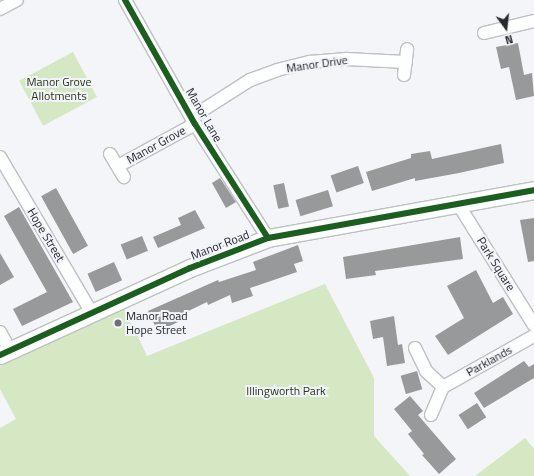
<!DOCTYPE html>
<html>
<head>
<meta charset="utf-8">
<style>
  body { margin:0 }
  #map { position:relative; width:534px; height:476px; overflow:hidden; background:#f3f5f8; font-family:"Titillium Web",sans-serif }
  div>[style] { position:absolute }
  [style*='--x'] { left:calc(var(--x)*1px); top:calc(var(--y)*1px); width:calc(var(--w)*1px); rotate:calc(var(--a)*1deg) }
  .green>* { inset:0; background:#d6e7c3; transform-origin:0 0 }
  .building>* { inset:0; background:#98999a; transform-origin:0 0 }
  .roads { filter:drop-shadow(1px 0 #bfc0c3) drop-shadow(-1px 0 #bfc0c3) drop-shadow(0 1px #bfc0c3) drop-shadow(0 -1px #bfc0c3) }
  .street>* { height:12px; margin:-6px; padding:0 6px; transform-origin:6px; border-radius:6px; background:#fdfefe }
  .secondary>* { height:17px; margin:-8.5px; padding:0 8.5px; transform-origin:8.5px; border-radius:8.5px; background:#fdfefe }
  .cycleway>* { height:6px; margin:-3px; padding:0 3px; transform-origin:3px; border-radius:3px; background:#1b5e20 }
  .dots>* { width:11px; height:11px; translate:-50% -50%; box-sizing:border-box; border:2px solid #f1f4fa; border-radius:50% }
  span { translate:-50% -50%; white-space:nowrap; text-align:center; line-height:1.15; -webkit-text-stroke:4px #f1f4fa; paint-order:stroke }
  .street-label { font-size:12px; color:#27282b }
  .park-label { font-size:12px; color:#2a3715 }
  .poi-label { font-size:12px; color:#27282b }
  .left { translate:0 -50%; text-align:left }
  .north { position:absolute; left:486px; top:8px; width:40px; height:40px; -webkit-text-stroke:3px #f1f4fa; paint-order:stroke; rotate:165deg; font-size:11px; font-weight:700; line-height:16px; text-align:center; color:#27282b }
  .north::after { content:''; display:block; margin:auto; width:14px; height:18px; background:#27282b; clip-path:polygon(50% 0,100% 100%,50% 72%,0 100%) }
</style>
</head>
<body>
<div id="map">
  <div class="green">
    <div style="left:73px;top:52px;width:51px;height:61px;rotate:62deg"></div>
    <div style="clip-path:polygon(325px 284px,374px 378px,374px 436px,410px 476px,0 476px,0 428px,16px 419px,0 389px,0 361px,121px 300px,147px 356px)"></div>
    <div style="clip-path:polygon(525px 438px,534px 449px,534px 476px,475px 476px)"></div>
  </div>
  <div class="building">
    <div style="clip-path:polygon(518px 43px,524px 75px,532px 73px,534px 96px,516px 100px,509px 67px,501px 69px,496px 47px)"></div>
    <div style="clip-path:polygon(501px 144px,504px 163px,459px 173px,415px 181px,415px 178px,372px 191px,366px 172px,411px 158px,411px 154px,430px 151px,432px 159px)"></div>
    <div style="left:358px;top:166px;width:18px;height:29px;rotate:71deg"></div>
    <div style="clip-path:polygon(220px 178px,236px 202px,226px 208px,212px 183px)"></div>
    <div style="left:284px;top:183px;width:24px;height:11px;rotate:78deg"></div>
    <div style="left:56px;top:188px;width:66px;height:17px;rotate:61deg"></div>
    <div style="left:328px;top:190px;width:17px;height:34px;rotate:73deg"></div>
    <div style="clip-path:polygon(19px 207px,73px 302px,22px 326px,13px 309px,47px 292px,4px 216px)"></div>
    <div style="clip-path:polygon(195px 210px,205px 228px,158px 248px,153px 237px,181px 225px,178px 218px)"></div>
    <div style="clip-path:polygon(534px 218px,534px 261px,528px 262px,520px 220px)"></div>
    <div style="left:142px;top:236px;width:16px;height:23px;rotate:68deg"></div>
    <div style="clip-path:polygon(460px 237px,463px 259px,375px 271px,376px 275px,346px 279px,343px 257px)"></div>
    <div style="clip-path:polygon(298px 245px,303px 261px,294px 264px,297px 272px,250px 288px,253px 296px,232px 303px,230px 295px,208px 305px,207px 302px,178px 316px,180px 321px,158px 332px,148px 311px,218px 280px,219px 282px,256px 270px,253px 262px)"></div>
    <div style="clip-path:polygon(0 253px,14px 277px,0 285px)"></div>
    <div style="left:114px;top:262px;width:20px;height:29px;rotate:66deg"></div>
    <div style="clip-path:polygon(476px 270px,493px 303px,503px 297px,513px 314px,448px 355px,435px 336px,464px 318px,447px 286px)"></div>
    <div style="clip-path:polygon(394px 316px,398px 345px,402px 344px,405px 363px,387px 366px,383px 337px,373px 339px,370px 321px)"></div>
    <div style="clip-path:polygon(524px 361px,529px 367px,534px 364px,534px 378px,484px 408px,474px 393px)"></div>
    <div style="left:417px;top:371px;width:19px;height:17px;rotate:74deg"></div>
    <div style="clip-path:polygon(410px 396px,423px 411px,418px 415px,456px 459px,439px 474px,422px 455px,424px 454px,408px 434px,412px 431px,394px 409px)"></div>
    <div style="left:477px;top:403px;width:17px;height:22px;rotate:57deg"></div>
  </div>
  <div class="roads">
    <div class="street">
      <div style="--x:125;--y:0;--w:142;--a:60.6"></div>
      <div style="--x:195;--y:124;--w:135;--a:57.4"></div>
      <div style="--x:0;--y:9;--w:19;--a:-28"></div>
      <div style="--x:484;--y:33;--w:51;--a:-13.5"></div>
      <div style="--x:404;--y:75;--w:26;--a:-83"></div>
      <div style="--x:192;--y:117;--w:69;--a:-32.5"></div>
      <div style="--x:250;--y:80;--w:29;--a:-20"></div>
      <div style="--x:277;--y:70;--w:34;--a:-14"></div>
      <div style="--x:310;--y:62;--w:36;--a:-5"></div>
      <div style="--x:346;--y:59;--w:60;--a:2.9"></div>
      <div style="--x:110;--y:154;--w:27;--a:59"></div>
      <div style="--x:0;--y:157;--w:181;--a:59.5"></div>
      <div style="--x:118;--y:166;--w:88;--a:-28.6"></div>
      <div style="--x:458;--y:204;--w:143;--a:57.9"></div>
      <div style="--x:0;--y:332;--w:21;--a:61"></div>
      <div style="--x:415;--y:348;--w:25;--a:64"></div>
      <div style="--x:426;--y:371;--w:23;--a:43"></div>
      <div style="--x:431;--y:415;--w:30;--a:-67"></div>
      <div style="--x:443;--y:387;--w:104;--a:-29.3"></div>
    </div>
    <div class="secondary">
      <div style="--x:0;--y:355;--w:209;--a:-24.6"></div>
      <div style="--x:190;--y:268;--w:84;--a:-21"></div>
      <div style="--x:268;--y:238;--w:270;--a:-10.2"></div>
    </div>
  </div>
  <div class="cycleway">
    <div style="--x:125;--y:0;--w:142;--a:60.6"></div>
    <div style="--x:195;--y:124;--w:135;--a:57.4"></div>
    <div style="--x:0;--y:355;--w:209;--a:-24.6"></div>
    <div style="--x:190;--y:268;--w:84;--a:-21"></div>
    <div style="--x:268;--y:238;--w:270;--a:-10.2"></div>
  </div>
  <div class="dots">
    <div style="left:118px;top:323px;background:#6e7073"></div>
  </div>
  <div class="street-label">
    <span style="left:317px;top:64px;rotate:-8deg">Manor Drive</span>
    <span style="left:204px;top:115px;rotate:60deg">Manor Lane</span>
    <span style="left:156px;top:145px;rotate:-29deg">Manor Grove</span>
    <span style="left:46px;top:235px;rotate:59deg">Hope Street</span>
    <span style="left:220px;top:245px;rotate:-21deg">Manor Road</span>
    <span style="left:496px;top:264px;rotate:58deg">Park Square</span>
    <span style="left:489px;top:361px;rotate:-29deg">Parklands</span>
  </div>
  <div class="park-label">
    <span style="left:59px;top:89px">Manor Grove<br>Allotments</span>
    <span style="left:286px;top:391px">Illingworth Park</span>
  </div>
  <div class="poi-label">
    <span class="left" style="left:126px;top:323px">Manor Road<br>Hope Street</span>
  </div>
  <div class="north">N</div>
</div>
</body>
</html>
